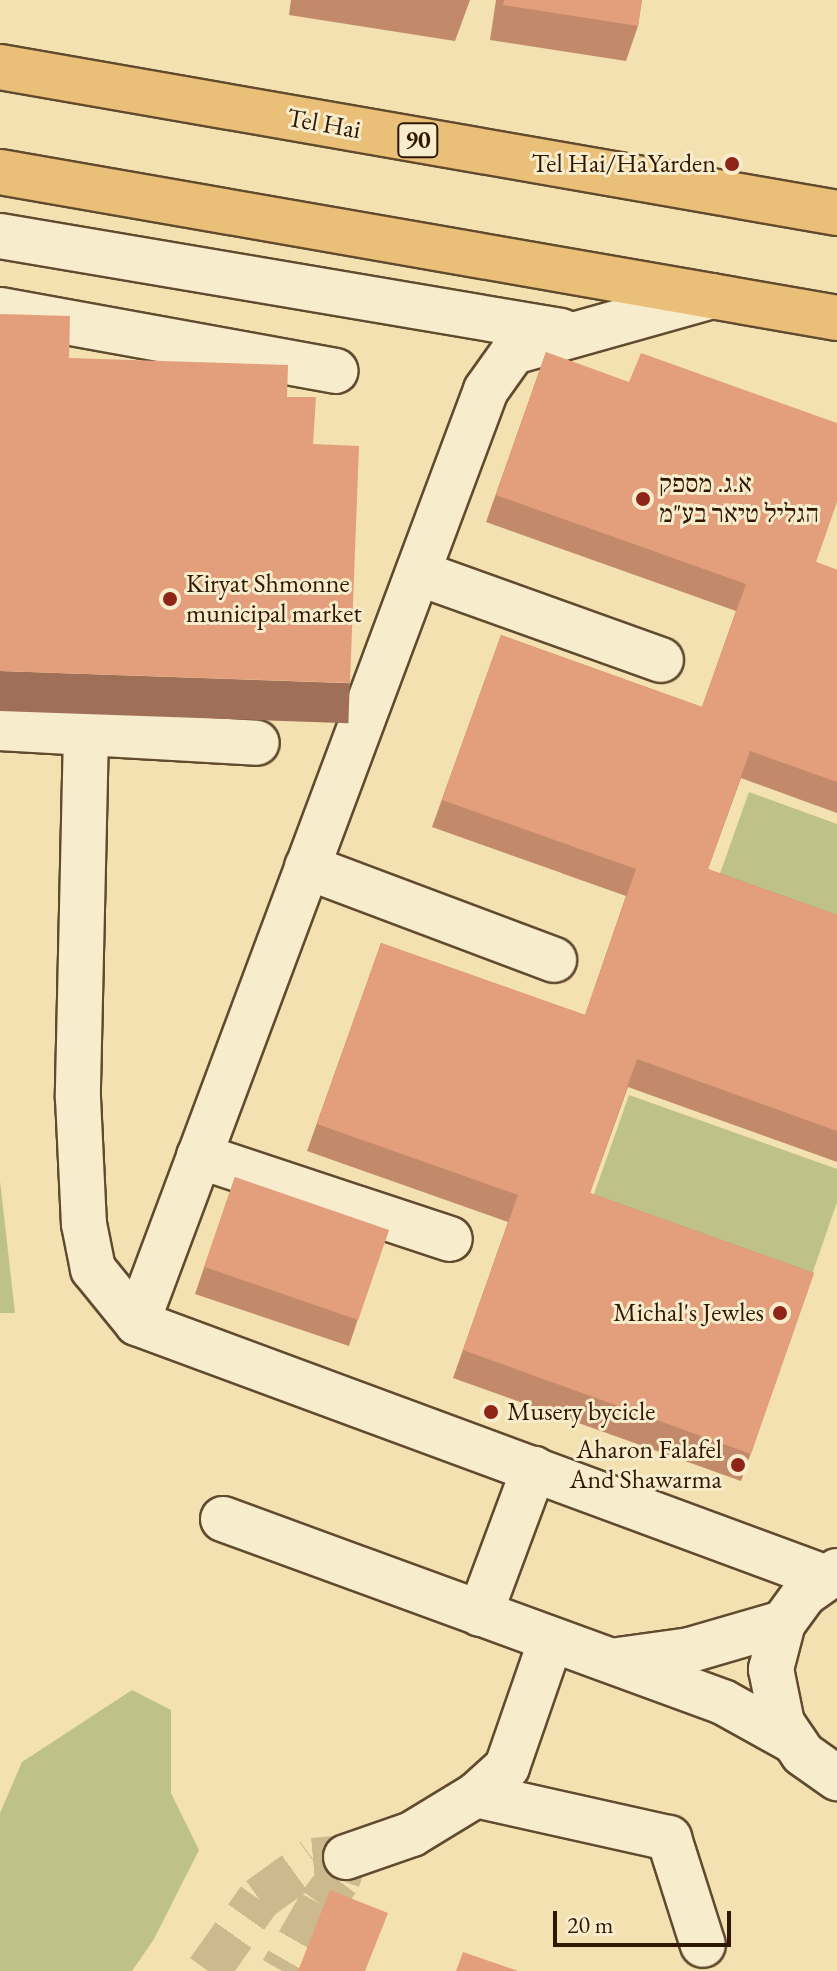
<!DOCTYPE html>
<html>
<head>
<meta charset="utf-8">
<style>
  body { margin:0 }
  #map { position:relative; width:837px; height:1971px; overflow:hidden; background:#f3e1b1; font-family:"EB Garamond","Frank Ruhl Libre",serif }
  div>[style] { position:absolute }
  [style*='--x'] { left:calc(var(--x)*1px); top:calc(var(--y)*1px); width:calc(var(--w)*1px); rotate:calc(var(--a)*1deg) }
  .green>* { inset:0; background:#bec28a }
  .minor-tunnel>* { height:44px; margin-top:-22px; transform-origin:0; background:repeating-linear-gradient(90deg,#ccb98e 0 44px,transparent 0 66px) }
  .roads { filter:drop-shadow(2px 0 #614a2e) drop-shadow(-2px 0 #614a2e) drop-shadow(0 2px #614a2e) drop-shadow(0 -2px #614a2e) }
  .minor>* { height:44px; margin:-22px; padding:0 22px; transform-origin:22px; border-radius:22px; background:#f7eccc }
  .highway>* { height:44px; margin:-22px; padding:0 22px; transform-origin:22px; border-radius:22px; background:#eac078 }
  .wall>* { inset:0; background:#c3896b }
  .shaded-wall>* { inset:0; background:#9f6f57; transform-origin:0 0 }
  .building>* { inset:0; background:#e39f7c; transform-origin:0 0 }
  .dots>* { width:22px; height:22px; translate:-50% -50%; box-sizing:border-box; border:4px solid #f7eccc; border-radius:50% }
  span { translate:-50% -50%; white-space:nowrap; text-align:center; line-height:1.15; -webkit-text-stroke:6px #f7eccc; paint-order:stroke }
  .shield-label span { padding:2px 6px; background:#f7eccc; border:2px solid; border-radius:6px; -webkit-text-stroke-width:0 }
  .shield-label { font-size:24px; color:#301702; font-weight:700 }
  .street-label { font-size:26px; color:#301702 }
  .poi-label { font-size:26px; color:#301702 }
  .right { translate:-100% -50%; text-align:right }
  .left { translate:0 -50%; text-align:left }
  .scale { position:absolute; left:553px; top:1911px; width:178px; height:36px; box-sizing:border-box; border:4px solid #301702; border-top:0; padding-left:10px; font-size:24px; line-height:28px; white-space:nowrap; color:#301702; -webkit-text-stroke:6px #f7eccc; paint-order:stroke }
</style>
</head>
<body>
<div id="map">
  <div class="green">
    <div style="clip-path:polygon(749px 792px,837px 824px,837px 938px,713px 893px)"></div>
    <div style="clip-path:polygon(629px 1095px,837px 1169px,837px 1202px,807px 1289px,588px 1211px)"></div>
    <div style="clip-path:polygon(0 1181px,15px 1313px,0 1313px)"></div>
    <div style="clip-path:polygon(132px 1690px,171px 1710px,171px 1793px,199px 1850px,154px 1939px,132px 1971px,0 1971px,0 1813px,22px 1762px)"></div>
  </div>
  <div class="minor-tunnel">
    <div style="--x:208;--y:1971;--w:88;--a:-54.7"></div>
    <div style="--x:259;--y:1899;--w:67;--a:-35.8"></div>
    <div style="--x:313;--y:1860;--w:33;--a:-5"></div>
    <div style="--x:346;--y:1857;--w:24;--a:109"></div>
    <div style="--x:338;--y:1880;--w:30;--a:127"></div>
    <div style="--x:320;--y:1904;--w:77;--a:119.6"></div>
  </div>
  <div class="roads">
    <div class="minor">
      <div style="--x:0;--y:236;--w:569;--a:9.61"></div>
      <div style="--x:0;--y:310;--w:341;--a:10.3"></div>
      <div style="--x:418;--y:573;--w:258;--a:19.7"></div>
      <div style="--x:0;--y:728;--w:257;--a:3.3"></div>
      <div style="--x:86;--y:733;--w:365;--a:91.3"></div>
      <div style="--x:78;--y:1098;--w:126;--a:87.3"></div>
      <div style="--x:84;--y:1224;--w:46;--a:78.7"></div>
      <div style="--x:93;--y:1269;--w:70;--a:50.8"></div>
      <div style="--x:137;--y:1323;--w:732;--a:20.29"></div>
      <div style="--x:307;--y:867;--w:264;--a:20.6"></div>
      <div style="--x:199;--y:1156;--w:264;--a:18.3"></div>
      <div style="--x:137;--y:1323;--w:996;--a:-69.49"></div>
      <div style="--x:486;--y:390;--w:47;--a:-54.6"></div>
      <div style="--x:513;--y:352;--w:207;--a:-15.7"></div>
      <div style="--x:223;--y:1519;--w:532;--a:20.1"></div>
      <div style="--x:723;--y:1702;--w:82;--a:29.1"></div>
      <div style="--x:837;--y:1571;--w:39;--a:145"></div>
      <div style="--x:805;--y:1593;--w:37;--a:126"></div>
      <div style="--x:783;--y:1623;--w:48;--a:104.6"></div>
      <div style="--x:771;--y:1669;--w:55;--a:78.5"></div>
      <div style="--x:782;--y:1723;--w:37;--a:56"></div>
      <div style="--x:803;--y:1754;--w:42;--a:35.2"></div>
      <div style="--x:480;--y:1614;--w:155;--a:-69.6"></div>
      <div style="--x:618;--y:1660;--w:73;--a:-7.9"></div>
      <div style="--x:690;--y:1650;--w:97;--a:-16.2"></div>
      <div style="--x:476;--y:1795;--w:198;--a:12.6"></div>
      <div style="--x:669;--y:1838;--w:112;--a:72.4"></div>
      <div style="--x:346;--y:1857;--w:70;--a:-19.2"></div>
      <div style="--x:412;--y:1834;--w:75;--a:-31.4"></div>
      <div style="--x:476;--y:1795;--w:42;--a:-42.1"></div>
      <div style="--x:507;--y:1767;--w:134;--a:-70.9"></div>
    </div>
    <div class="highway">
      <div style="--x:0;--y:67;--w:850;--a:9.89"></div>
      <div style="--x:0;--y:172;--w:850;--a:9.89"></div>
    </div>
  </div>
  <div class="wall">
    <div style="clip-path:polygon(291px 0,470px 0,455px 41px,289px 15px)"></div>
    <div style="clip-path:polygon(496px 0,642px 0,638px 26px,626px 61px,490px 40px)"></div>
    <div style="clip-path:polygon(546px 352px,816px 562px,837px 570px,837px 813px,741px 778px,708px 869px,837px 915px,837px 1162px,628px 1087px,590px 1193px,814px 1273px,741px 1481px,453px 1378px,508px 1222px,307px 1151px,381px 943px,585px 1015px,626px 896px,432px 827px,501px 635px,702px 707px,736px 611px,486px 522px)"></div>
    <div style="clip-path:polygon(235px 1177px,358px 1319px,349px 1346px,195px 1294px)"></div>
  </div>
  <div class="shaded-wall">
    <div style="left:0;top:671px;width:350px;height:40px;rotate:2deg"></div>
  </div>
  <div class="building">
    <div style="clip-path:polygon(504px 0,642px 0,638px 26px,503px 5px)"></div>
    <div style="clip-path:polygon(0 314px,70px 316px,69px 358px,288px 365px,287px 397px,316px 397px,313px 444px,359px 446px,350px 683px,0 671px)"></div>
    <div style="clip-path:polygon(546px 352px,629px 382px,641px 353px,837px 423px,837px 502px,816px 562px,837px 570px,837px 782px,750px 751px,708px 869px,837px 915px,837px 1131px,637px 1059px,590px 1193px,814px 1273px,751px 1454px,463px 1350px,518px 1195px,317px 1124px,381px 943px,585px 1015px,636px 869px,442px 800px,501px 635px,702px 707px,746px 584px,496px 495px)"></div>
    <div style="left:235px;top:1177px;width:163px;height:95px;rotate:19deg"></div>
    <div style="clip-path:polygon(330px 1890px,388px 1913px,365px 1971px,298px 1971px)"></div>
    <div style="clip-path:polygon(463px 1952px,518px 1971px,456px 1971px)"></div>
  </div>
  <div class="dots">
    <div style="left:732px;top:164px;background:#8f2418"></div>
    <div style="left:643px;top:499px;background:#8f2418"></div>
    <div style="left:170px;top:599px;background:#8f2418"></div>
    <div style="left:780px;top:1313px;background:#8f2418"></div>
    <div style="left:491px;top:1412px;background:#8f2418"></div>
    <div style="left:738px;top:1465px;background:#8f2418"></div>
  </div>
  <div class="shield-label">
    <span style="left:418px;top:140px">90</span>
  </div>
  <div class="street-label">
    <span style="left:324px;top:124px;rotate:10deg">Tel Hai</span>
  </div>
  <div class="poi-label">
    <span class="right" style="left:716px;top:164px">Tel Hai/HaYarden</span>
    <span class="left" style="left:659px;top:499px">א.ג. מספק<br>הגליל טיאר בע"מ</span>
    <span class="left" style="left:186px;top:599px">Kiryat Shmonne<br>municipal market</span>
    <span class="right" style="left:764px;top:1313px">Michal's Jewles</span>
    <span class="left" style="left:507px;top:1412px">Musery bycicle</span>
    <span class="right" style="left:722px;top:1465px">Aharon Falafel<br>And Shawarma</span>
  </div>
  <div class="scale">20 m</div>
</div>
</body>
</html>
